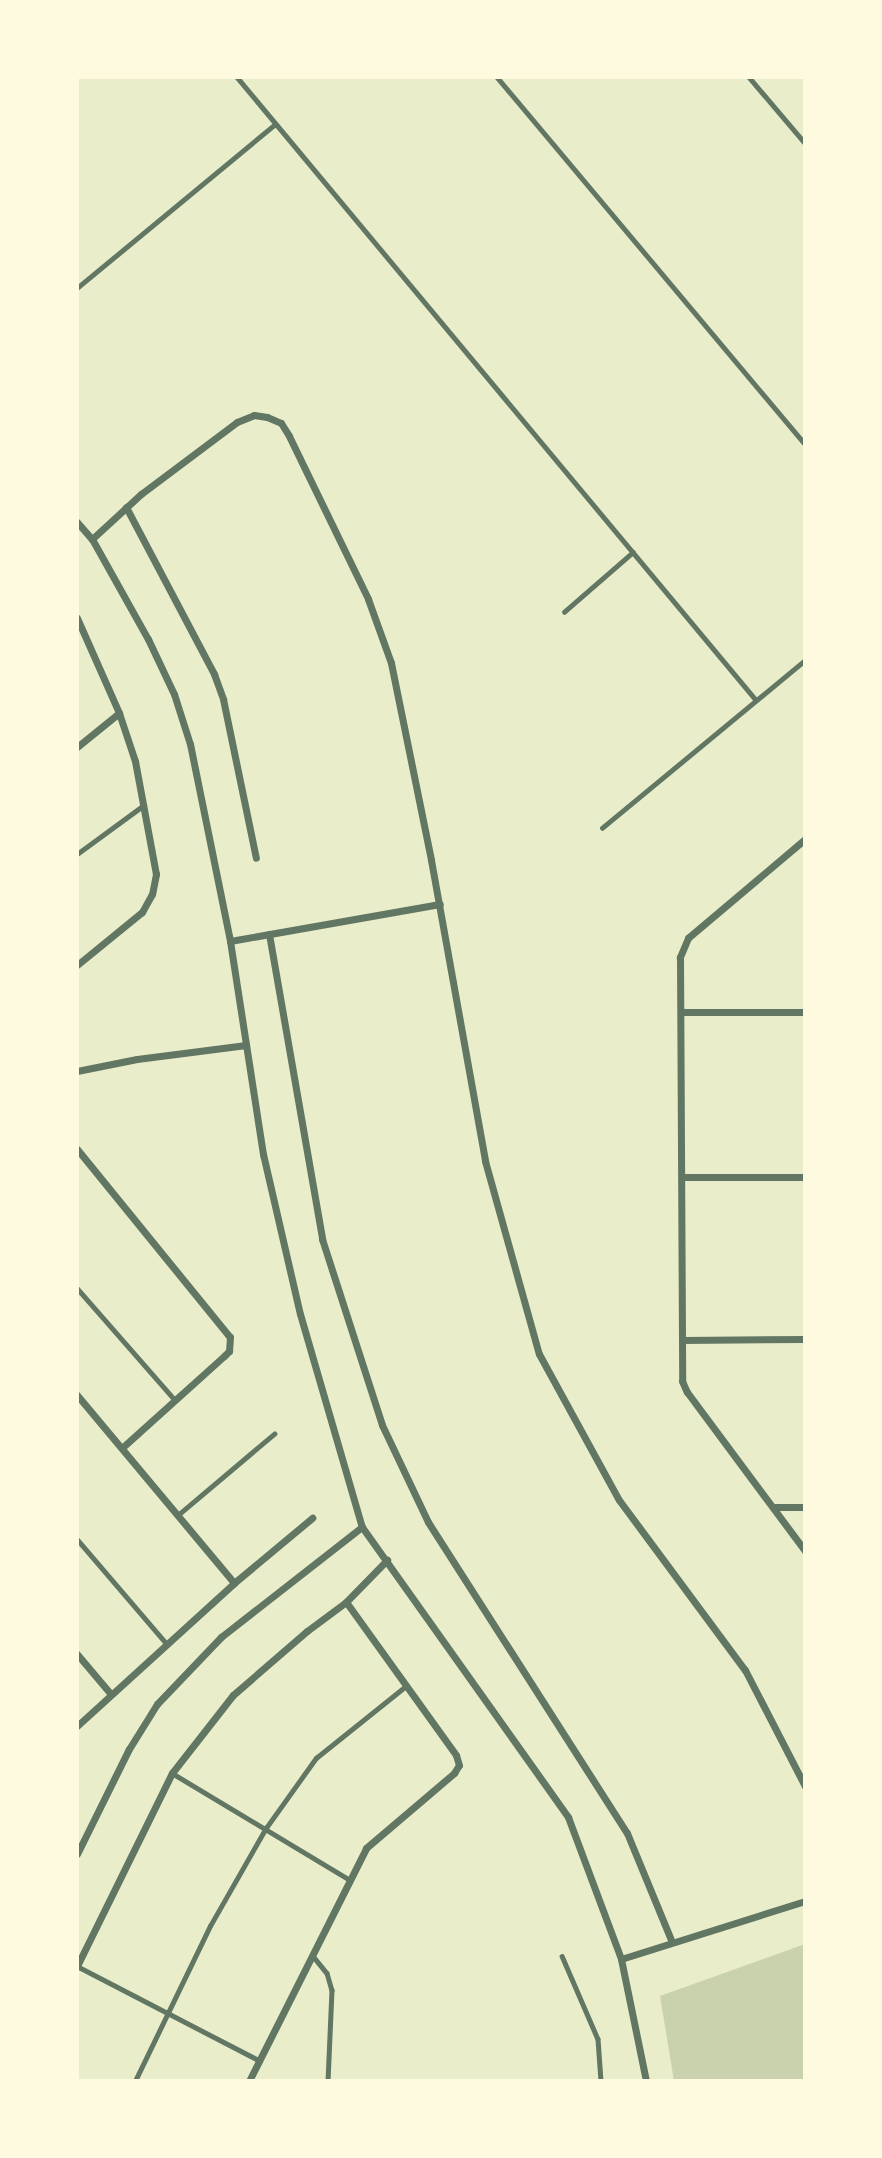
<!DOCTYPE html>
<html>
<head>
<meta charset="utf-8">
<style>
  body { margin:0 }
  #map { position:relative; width:882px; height:2158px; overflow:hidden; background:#e9edc9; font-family:Manrope,sans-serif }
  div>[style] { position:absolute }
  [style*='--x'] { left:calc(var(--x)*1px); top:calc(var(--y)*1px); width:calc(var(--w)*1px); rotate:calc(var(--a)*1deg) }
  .green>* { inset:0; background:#cad2ad }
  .service>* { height:4.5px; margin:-2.25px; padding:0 2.25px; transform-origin:2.25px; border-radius:2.25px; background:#617663 }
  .minor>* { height:7px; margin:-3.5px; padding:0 3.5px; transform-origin:3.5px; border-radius:3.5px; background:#617663 }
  span { translate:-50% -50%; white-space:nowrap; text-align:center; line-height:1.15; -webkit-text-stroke:7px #fefae0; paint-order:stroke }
  .frame { position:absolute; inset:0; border:79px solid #fefae0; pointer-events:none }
</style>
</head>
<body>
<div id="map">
  <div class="green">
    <div style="clip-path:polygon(805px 1944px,805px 2081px,674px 2081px,660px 1996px)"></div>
  </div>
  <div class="service">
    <div style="--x:237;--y:77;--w:811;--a:50.2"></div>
    <div style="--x:497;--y:77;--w:479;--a:50"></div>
    <div style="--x:749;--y:77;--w:87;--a:49.7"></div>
    <div style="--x:77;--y:288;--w:257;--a:-39.6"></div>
    <div style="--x:564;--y:612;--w:91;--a:-41"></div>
    <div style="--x:602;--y:828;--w:264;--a:-39.6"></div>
    <div style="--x:77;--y:854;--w:83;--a:-36.2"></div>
    <div style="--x:77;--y:1288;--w:149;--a:48.8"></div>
    <div style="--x:178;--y:1515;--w:126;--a:-40.2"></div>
    <div style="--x:77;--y:1539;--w:137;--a:49.4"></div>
    <div style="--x:172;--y:1773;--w:208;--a:31"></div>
    <div style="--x:313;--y:1956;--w:22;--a:51"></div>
    <div style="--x:327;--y:1973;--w:18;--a:74"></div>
    <div style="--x:332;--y:1990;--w:91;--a:92.5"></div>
    <div style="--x:562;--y:1956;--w:90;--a:66.6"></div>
    <div style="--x:598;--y:2039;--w:42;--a:85.9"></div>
    <div style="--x:77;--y:1966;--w:206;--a:27.4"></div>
    <div style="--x:135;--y:2081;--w:172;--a:-64.2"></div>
    <div style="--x:210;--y:1926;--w:113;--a:-60.3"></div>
    <div style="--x:266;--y:1828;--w:86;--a:-54.5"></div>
    <div style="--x:316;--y:1758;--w:115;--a:-38.7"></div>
  </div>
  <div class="minor">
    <div style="--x:126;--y:507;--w:189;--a:62.2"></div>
    <div style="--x:214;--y:674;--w:27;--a:70"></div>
    <div style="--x:223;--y:699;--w:162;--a:78.3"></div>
    <div style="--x:77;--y:522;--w:23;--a:49"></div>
    <div style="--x:92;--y:539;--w:115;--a:60.8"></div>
    <div style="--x:148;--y:639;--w:61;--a:64.7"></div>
    <div style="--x:174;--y:694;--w:52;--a:72.3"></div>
    <div style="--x:190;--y:744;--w:201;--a:78.5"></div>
    <div style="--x:230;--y:941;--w:216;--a:81.2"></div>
    <div style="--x:263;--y:1154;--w:164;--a:77"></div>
    <div style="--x:300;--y:1314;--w:222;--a:73.8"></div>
    <div style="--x:362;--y:1527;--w:356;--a:54.6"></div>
    <div style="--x:568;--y:1817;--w:152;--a:69.5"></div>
    <div style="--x:621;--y:1959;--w:125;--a:78.4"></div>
    <div style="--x:92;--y:539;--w:67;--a:-42.6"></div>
    <div style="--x:141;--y:494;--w:120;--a:-36.9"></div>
    <div style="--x:237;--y:422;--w:18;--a:-22"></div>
    <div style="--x:254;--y:415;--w:13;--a:9"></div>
    <div style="--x:267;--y:417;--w:15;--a:23"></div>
    <div style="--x:281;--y:423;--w:15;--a:58"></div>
    <div style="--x:289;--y:436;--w:181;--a:64.1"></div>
    <div style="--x:368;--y:599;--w:68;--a:70.2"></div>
    <div style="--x:391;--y:663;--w:201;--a:78.5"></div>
    <div style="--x:431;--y:860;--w:306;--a:79.8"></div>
    <div style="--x:485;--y:1161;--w:200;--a:74.4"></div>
    <div style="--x:539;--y:1354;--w:166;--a:61.3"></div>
    <div style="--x:619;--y:1500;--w:212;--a:53.5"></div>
    <div style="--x:745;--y:1670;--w:131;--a:62.7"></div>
    <div style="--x:77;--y:618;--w:104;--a:66.1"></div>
    <div style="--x:119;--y:713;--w:51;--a:71.6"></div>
    <div style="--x:135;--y:761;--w:115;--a:79.5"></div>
    <div style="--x:156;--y:874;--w:20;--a:101"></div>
    <div style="--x:152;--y:894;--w:21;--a:119"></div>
    <div style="--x:142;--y:912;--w:84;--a:140.8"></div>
    <div style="--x:77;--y:747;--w:54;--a:-39"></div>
    <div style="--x:805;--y:839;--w:153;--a:139.8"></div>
    <div style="--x:688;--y:938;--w:21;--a:113"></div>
    <div style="--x:680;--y:957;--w:424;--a:89.7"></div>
    <div style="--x:682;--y:1381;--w:12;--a:66"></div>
    <div style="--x:687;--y:1392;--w:198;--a:53.4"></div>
    <div style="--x:269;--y:934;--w:310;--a:80.1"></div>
    <div style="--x:322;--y:1239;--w:195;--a:72.1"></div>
    <div style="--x:382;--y:1425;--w:107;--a:64.6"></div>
    <div style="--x:428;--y:1522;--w:369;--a:57.4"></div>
    <div style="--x:627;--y:1833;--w:118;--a:67.6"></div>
    <div style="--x:230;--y:941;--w:213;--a:-10"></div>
    <div style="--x:682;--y:1012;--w:123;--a:0"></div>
    <div style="--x:77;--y:1071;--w:61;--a:-11.3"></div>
    <div style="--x:137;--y:1059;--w:110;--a:-7.3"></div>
    <div style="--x:77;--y:1149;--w:242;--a:50.9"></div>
    <div style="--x:230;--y:1337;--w:14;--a:94"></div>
    <div style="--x:229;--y:1351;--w:7;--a:135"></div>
    <div style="--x:224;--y:1356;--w:137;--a:138"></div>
    <div style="--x:682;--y:1177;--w:123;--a:0"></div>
    <div style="--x:682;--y:1340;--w:123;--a:-0.5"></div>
    <div style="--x:77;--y:1395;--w:245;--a:50.1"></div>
    <div style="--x:773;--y:1507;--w:32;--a:0"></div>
    <div style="--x:77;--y:1654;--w:51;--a:49.8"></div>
    <div style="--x:77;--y:1726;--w:212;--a:-42.3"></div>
    <div style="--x:234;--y:1583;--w:102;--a:-39.8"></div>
    <div style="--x:77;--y:1854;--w:117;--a:-63.7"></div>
    <div style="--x:129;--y:1749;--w:53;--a:-58.1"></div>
    <div style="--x:157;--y:1704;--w:93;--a:-46.3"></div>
    <div style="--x:221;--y:1637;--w:179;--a:-38"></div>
    <div style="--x:621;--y:1959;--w:193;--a:-17.5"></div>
    <div style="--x:77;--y:1966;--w:215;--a:-63.8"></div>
    <div style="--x:172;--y:1773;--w:99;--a:-52"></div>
    <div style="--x:233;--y:1695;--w:98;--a:-40.9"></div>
    <div style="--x:307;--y:1631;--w:49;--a:-36.6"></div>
    <div style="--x:346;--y:1602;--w:59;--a:-45.7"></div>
    <div style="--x:249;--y:2081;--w:261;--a:-63.3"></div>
    <div style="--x:366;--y:1848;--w:116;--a:-40.4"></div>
    <div style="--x:454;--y:1773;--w:9;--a:-58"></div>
    <div style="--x:459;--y:1765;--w:10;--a:-107"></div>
    <div style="--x:456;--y:1755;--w:188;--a:-125.7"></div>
  </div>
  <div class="frame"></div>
</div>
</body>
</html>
